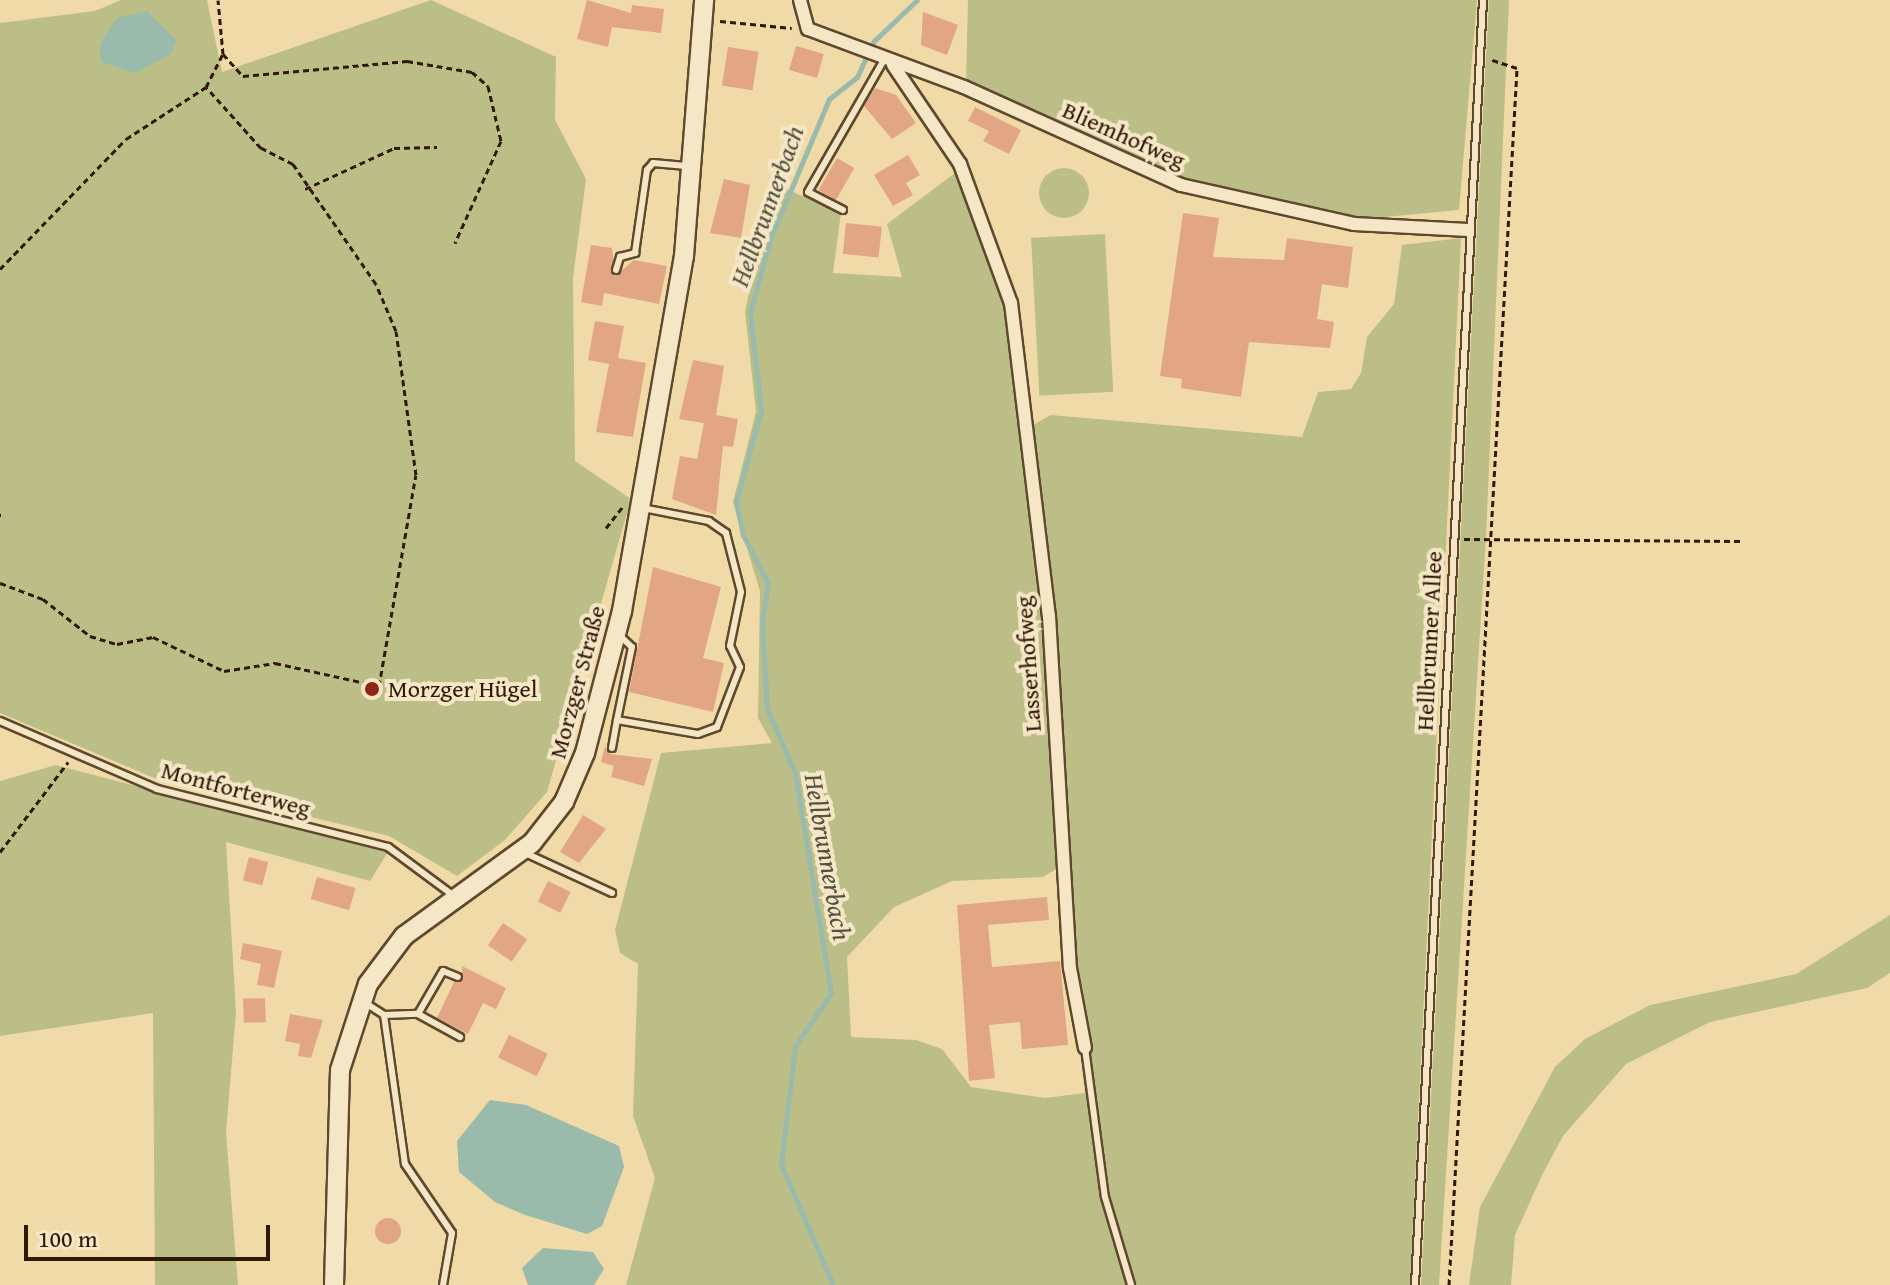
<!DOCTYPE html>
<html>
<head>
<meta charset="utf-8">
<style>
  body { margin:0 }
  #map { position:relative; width:1890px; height:1285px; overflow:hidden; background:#f0daa7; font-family:"Gentium Book Plus",serif }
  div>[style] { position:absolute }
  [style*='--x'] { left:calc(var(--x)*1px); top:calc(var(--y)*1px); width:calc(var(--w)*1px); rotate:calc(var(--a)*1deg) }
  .green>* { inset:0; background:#bbbf87; transform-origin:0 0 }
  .round { border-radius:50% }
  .water>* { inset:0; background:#9abaab }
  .stream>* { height:5px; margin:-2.5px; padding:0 2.5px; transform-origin:2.5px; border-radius:2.5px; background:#9abaab }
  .building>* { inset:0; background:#e3a685; transform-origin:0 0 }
  .path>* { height:3px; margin-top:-1.5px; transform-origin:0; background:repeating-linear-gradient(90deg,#2f1806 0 6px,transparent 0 10px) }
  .roads { filter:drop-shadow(2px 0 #5f482e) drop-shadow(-2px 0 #5f482e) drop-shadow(0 2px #5f482e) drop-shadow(0 -2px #5f482e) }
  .lane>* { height:6px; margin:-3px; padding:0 3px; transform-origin:3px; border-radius:3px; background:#f5e7c6 }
  .street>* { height:12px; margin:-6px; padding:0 6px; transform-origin:6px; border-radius:6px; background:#f5e7c6 }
  .secondary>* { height:18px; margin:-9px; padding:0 9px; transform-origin:9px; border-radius:9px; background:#f5e7c6 }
  .dots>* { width:22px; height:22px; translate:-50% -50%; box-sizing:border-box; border:4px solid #f5e7c6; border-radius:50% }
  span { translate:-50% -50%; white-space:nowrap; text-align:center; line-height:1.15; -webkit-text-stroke:8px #f5e7c6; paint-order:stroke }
  .street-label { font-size:24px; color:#2f1806 }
  .poi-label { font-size:24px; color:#2f1806 }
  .left { translate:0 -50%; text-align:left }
  .water-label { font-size:26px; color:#545140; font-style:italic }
  .scale { position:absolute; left:24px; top:1225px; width:246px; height:36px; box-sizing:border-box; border:4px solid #2f1806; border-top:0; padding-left:10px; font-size:24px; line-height:28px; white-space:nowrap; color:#2f1806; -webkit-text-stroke:6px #f5e7c6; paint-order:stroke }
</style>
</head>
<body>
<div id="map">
  <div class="green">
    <div style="clip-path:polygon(121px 0,207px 0,222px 72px,431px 0,556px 57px,555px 120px,586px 179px,573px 278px,575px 461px,631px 499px,547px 792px,505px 840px,457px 876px,389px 836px,159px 780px,0 713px,0 23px,95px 11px)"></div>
    <div style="clip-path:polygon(968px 0,1477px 0,1459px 210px,1364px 219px,1170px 175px,966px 80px)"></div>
    <div style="clip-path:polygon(1489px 0,1509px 0,1486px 537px,1439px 1285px,1421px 1285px)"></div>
    <div class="round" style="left:1039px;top:168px;width:50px;height:50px"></div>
    <div style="clip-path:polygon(evenodd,959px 170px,1004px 282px,1022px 431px,1051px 415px,1302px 437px,1318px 392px,1351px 389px,1361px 373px,1367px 337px,1394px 304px,1402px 245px,1461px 238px,1410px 1285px,626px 1285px,655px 1178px,633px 1116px,638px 964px,620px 953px,615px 930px,661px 753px,772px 743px,758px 718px,760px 591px,733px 502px,756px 412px,745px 312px,754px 269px,786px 189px,841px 213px,833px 273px,902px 277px,887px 224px,959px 170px,1058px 868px,1085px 1093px,1045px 1098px,971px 1087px,942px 1049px,916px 1040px,851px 1037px,847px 957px,894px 907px,952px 881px,1043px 877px,1058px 868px)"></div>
    <div style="left:1105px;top:234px;width:158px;height:74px;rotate:87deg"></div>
    <div style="clip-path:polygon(56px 765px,388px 852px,370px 881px,226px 842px,236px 1012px,226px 1133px,238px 1285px,155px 1285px,153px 1013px,0 1036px,0 781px)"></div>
    <div style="clip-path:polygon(1890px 915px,1890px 973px,1867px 988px,1710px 1022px,1626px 1064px,1563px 1136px,1543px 1173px,1515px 1235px,1511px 1285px,1469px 1285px,1480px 1207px,1555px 1067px,1585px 1039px,1650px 1005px,1796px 974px)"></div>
  </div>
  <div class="water">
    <div style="clip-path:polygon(147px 11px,176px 40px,171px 54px,135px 73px,101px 62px,100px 44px,117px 18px)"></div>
    <div style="clip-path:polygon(490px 1100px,526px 1105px,619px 1146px,624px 1167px,602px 1226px,587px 1234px,525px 1215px,495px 1202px,459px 1172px,457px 1141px)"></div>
    <div style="clip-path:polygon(543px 1248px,593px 1252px,604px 1269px,594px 1285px,528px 1285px,522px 1268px)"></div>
  </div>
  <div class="stream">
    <div style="--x:833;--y:1285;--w:132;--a:-113.3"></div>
    <div style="--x:781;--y:1164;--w:119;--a:-83.2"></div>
    <div style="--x:795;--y:1046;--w:64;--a:-55.8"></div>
    <div style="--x:831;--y:993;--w:223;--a:-99.3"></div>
    <div style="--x:795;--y:773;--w:70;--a:-113.6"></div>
    <div style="--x:767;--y:709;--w:88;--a:-93.3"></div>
    <div style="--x:762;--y:621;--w:38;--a:-81"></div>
    <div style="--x:768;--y:583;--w:54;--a:-117.5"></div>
    <div style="--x:743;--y:535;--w:34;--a:-102"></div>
    <div style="--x:736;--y:502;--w:95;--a:-74.8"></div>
    <div style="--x:761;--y:410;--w:98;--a:-96.5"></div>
    <div style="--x:750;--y:313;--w:79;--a:-74.6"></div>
    <div style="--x:771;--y:237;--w:150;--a:-67.2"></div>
    <div style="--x:829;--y:99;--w:36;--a:-38"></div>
    <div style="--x:857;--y:77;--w:40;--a:-65"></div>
    <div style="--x:874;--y:41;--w:59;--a:-43.6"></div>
  </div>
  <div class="building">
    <div style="clip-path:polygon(587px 0,631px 13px,632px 5px,664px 9px,661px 33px,612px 27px,608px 47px,577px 39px)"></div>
    <div style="clip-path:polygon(923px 12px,958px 25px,947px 55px,921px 45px)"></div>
    <div style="left:796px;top:46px;width:29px;height:25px;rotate:16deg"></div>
    <div style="left:728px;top:47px;width:31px;height:39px;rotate:9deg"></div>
    <div style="clip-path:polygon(875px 88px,896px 95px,916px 123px,892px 139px,864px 106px)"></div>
    <div style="clip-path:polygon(975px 107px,1021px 130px,1009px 154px,983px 141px,989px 131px,968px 121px)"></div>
    <div style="clip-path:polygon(908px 155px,920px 175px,906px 183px,913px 195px,893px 206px,874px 175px)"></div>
    <div style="left:837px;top:158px;width:20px;height:37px;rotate:30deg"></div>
    <div style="clip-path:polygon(724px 179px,750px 185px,741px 238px,710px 233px)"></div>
    <div style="clip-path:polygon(1183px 213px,1219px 218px,1213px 257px,1284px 260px,1287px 238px,1353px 247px,1348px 288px,1322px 284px,1317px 319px,1334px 322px,1330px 348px,1249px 342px,1241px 397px,1181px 388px,1182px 379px,1160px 376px)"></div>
    <div style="left:846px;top:223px;width:36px;height:31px;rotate:6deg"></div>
    <div style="clip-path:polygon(591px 245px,612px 248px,615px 276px,634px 260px,667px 266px,659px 304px,604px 293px,602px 306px,581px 302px)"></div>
    <div style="clip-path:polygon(595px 321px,624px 326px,618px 358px,646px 363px,633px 437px,596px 432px,609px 364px,588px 360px)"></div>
    <div style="clip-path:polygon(693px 360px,724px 366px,716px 415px,738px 419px,733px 447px,723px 446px,716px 515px,672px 499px,680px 456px,697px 459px,704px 423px,679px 419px)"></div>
    <div style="clip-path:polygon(653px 567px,721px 587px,703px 658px,724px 663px,713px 712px,629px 692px)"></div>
    <div style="clip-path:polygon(605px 746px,610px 754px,652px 759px,644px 786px,611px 777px,614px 766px,601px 762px)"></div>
    <div style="clip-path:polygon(583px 815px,606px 829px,579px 863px,560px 852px)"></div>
    <div style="left:249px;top:857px;width:20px;height:24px;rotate:15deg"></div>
    <div style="left:317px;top:877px;width:40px;height:23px;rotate:16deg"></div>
    <div style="left:548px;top:881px;width:25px;height:23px;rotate:26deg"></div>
    <div style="clip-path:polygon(1047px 897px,1049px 920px,988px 925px,992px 967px,1060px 961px,1068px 1045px,1022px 1049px,1020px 1022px,989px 1025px,995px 1078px,969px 1081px,957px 905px)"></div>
    <div style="left:503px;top:923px;width:29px;height:27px;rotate:34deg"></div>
    <div style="clip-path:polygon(243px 943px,282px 951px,274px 988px,257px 985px,261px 964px,240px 959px)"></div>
    <div style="clip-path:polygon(462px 966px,506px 988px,496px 1009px,483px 1003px,468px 1034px,437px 1018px,454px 982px,463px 980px)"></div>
    <div style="left:265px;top:998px;width:24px;height:22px;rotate:88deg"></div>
    <div style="clip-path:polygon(290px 1014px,323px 1020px,311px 1058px,298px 1056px,300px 1044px,285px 1041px)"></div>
    <div style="left:509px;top:1035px;width:43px;height:25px;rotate:26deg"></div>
    <div class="round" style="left:375px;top:1218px;width:26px;height:26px"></div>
  </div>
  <div class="path">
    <div style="--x:720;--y:21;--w:72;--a:5.6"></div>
    <div style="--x:223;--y:54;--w:30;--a:48"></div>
    <div style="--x:243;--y:76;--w:165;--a:-5.2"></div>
    <div style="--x:407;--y:61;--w:66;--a:9.6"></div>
    <div style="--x:472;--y:72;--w:21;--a:41"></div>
    <div style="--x:488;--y:86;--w:57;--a:76.7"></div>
    <div style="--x:501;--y:141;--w:112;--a:114.3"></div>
    <div style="--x:305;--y:189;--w:98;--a:-24.7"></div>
    <div style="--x:394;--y:148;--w:43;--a:-1.3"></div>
    <div style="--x:0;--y:269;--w:181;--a:-45.9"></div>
    <div style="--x:126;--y:139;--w:95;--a:-33"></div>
    <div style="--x:206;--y:87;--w:37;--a:-63"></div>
    <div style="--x:223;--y:54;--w:54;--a:-95.3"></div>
    <div style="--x:0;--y:515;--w:1;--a:0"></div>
    <div style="--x:606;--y:528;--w:28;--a:-52"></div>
    <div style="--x:1464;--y:539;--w:276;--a:0.4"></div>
    <div style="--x:0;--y:583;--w:46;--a:20.4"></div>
    <div style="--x:43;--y:599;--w:60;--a:38.2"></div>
    <div style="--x:90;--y:636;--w:28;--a:17"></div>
    <div style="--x:117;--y:644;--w:37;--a:-11"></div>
    <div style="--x:153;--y:637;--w:79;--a:25.6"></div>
    <div style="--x:224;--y:671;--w:52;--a:-8.9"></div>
    <div style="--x:275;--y:663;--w:107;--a:12.5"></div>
    <div style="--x:379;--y:686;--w:214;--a:-80.1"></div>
    <div style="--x:416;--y:475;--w:145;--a:-97.9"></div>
    <div style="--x:396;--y:331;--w:51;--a:-113.1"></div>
    <div style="--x:376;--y:284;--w:146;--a:-124.7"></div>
    <div style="--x:293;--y:164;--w:36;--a:-153"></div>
    <div style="--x:261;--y:148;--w:82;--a:-132"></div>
    <div style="--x:0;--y:852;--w:113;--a:-52.9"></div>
    <div style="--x:1449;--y:1285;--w:1219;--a:-86.8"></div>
    <div style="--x:1517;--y:68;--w:29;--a:-162"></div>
  </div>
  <div class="roads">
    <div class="lane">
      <div style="--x:843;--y:210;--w:39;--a:-153"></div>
      <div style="--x:808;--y:192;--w:152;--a:-60.1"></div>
      <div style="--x:616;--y:270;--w:14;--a:-73"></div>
      <div style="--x:620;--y:257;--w:16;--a:-15"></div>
      <div style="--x:635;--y:253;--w:84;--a:-81.8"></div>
      <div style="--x:647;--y:170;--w:9;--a:-49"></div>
      <div style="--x:653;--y:163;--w:36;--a:5"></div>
      <div style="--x:620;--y:636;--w:16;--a:43"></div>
      <div style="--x:632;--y:647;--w:75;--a:101.6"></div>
      <div style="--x:617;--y:720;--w:82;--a:9.8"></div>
      <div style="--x:698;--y:734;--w:20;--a:-20"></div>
      <div style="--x:717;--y:727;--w:64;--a:-69"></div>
      <div style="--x:740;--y:667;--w:23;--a:-115"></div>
      <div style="--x:730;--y:646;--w:55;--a:-78.5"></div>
      <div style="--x:741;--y:592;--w:61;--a:-104.3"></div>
      <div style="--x:726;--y:533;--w:21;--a:-145"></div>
      <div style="--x:709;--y:521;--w:67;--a:-168.9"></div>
      <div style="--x:0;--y:721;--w:171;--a:23.4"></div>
      <div style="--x:157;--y:789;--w:238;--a:14.1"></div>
      <div style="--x:388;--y:847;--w:82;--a:36.6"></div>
      <div style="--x:612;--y:748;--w:28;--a:-80"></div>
      <div style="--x:523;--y:852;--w:98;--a:24.7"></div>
      <div style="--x:364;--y:1002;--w:24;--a:33"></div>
      <div style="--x:384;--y:1015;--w:34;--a:-2"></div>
      <div style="--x:418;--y:1014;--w:48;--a:28.7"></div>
      <div style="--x:418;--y:1014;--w:50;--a:-59.8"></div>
      <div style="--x:443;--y:971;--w:16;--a:22"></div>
      <div style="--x:384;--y:1015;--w:150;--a:82"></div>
      <div style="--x:405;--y:1164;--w:83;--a:55.7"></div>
      <div style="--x:452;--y:1233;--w:53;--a:99.8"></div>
      <div style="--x:1085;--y:1048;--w:150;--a:82.4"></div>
      <div style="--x:1105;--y:1197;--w:92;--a:73.5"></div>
      <div style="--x:1415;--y:1285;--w:1287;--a:-86.97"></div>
    </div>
    <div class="street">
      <div style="--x:800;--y:0;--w:30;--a:75"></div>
      <div style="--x:808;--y:29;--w:166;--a:20.4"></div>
      <div style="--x:964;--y:87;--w:238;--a:24.3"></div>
      <div style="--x:1181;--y:185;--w:177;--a:12.7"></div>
      <div style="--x:1354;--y:224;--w:114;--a:3"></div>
      <div style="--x:893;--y:65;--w:120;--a:55.9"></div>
      <div style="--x:960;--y:164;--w:148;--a:69.9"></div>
      <div style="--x:1011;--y:303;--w:315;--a:83.1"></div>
      <div style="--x:1049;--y:616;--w:353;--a:86.6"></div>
      <div style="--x:1070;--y:968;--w:81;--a:79.4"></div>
    </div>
    <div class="secondary">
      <div style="--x:334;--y:1285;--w:215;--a:-88.4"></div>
      <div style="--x:340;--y:1070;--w:90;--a:-72"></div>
      <div style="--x:368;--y:984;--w:60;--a:-53.1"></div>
      <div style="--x:404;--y:936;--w:158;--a:-36"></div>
      <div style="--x:532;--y:843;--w:52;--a:-52"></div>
      <div style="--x:564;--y:802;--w:53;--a:-66.8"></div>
      <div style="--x:585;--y:753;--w:147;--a:-75.4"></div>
      <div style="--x:622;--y:611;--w:360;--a:-80.1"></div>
      <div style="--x:684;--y:256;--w:257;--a:-85.5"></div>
    </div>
  </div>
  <div class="dots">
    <div style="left:372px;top:689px;background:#8f2418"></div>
  </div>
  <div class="street-label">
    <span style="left:1124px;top:135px;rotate:24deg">Bliemhofweg</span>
    <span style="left:1429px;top:641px;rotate:-87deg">Hellbrunner Allee</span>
    <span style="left:1028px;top:664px;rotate:-94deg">Lasserhofweg</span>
    <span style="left:577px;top:682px;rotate:-75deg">Morzger Straße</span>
    <span style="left:236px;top:789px;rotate:15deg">Montforterweg</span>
  </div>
  <div class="poi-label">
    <span class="left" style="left:388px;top:689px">Morzger Hügel</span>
  </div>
  <div class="water-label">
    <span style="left:767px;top:206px;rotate:-70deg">Hellbrunnerbach</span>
    <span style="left:828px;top:857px;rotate:80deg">Hellbrunnerbach</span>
  </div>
  <div class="scale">100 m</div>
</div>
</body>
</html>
